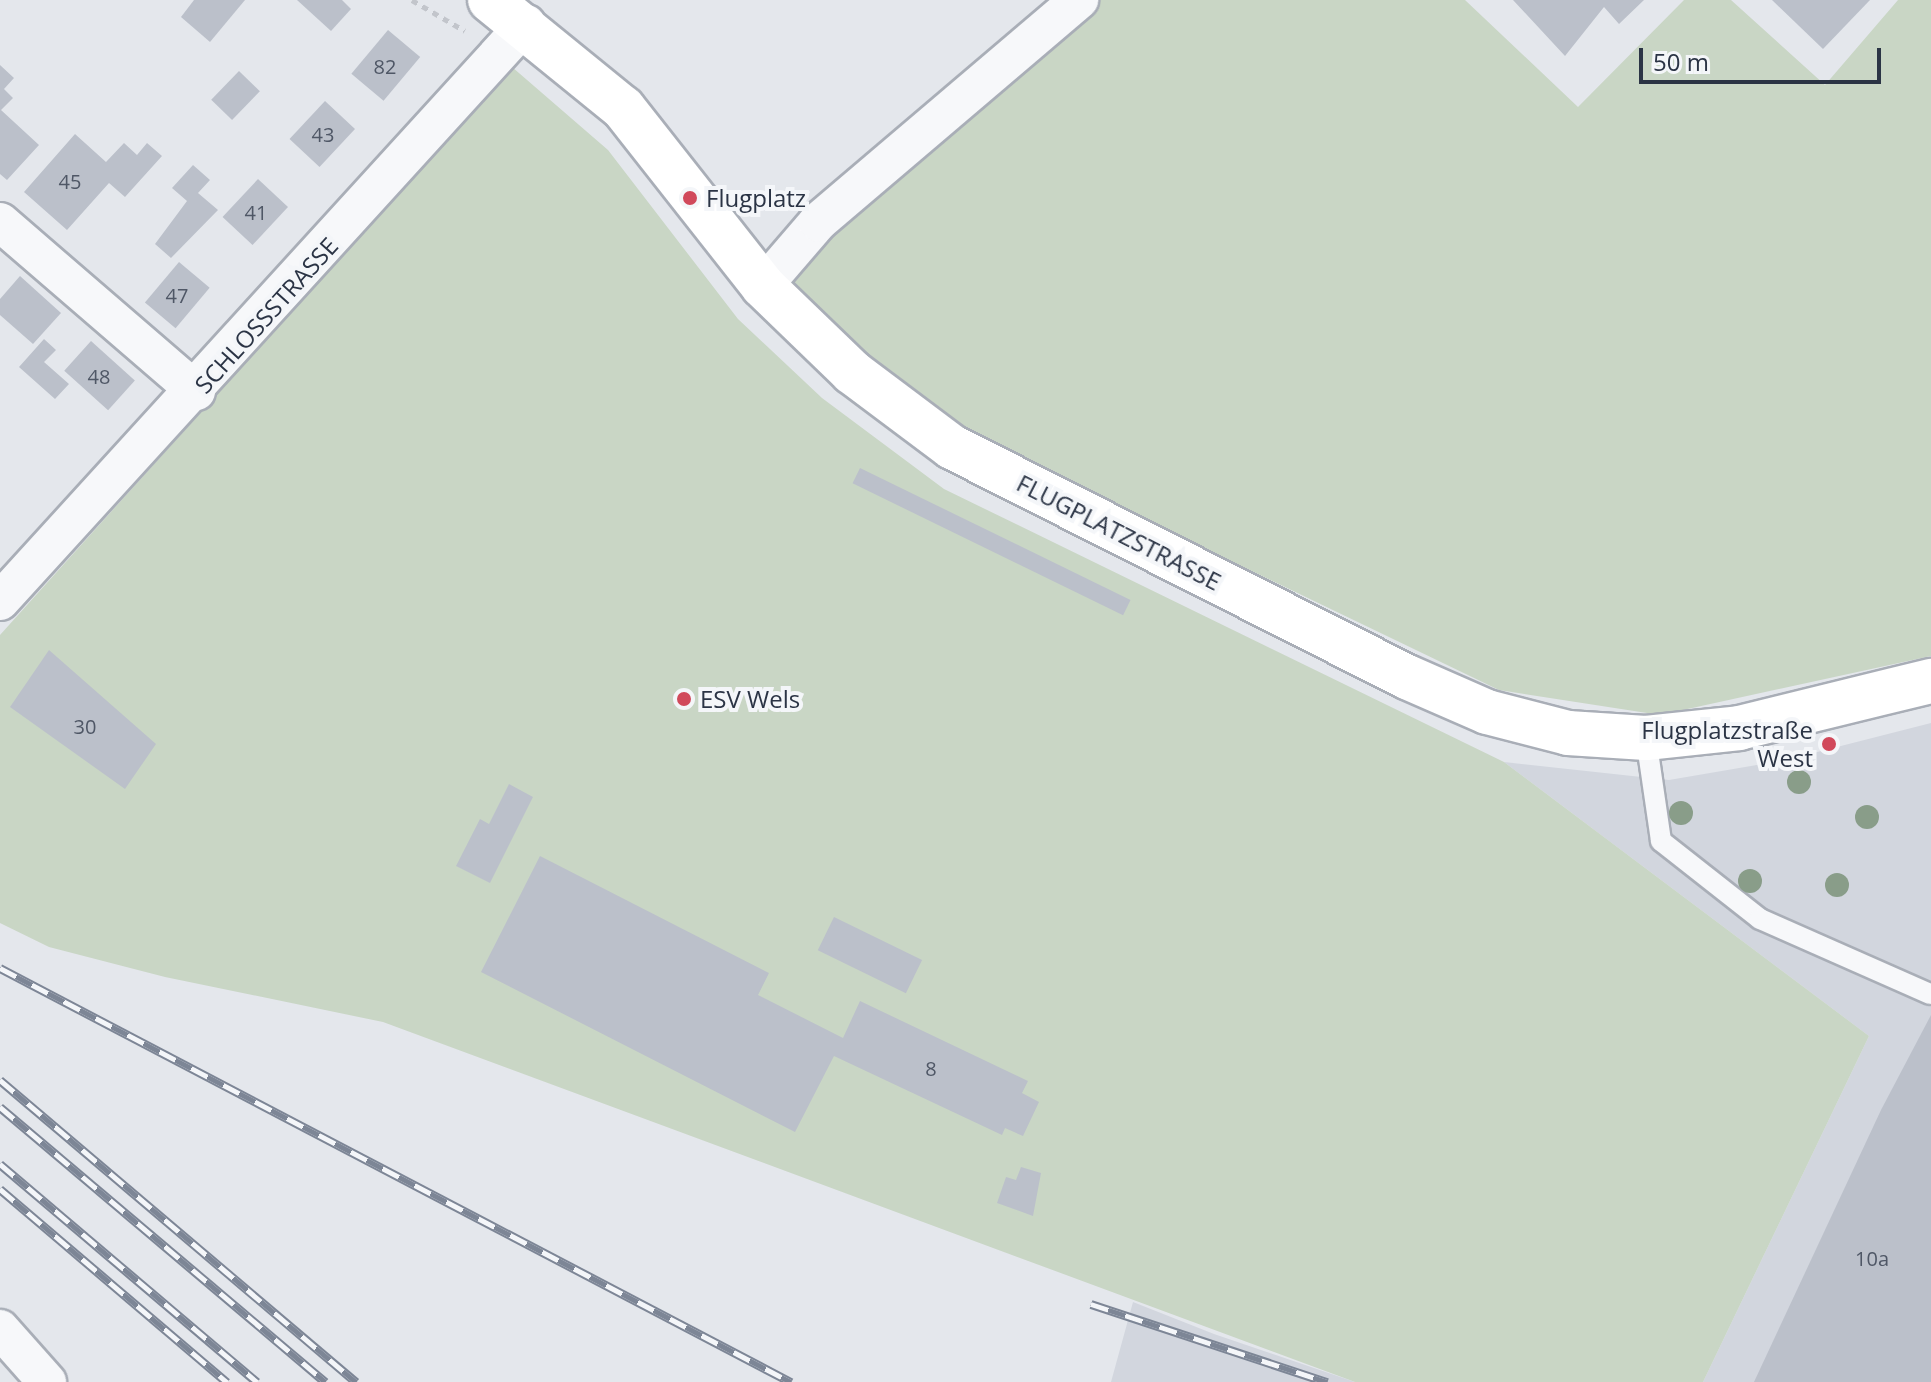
<!DOCTYPE html>
<html>
<head>
<meta charset="utf-8">
<style>
  body { margin:0 }
  #map { position:relative; width:1931px; height:1382px; overflow:hidden; background:#e4e7ec; font-family:"Open Sans",sans-serif }
  div>[style] { position:absolute }
  [style*='--x'] { left:calc(var(--x)*1px); top:calc(var(--y)*1px); width:calc(var(--w)*1px); rotate:calc(var(--a)*1deg) }
  .built>* { inset:0; background:#d2d6de }
  .green>* { inset:0; background:#c9d6c5 }
  .building>* { inset:0; background:#bbc0ca; transform-origin:0 0 }
  .path>* { height:5px; margin-top:-2.5px; transform-origin:0; background:repeating-linear-gradient(90deg,#c2c5cb 0 6px,transparent 0 12px) }
  .roads { filter:drop-shadow(2px 0 #a9aeb7) drop-shadow(-2px 0 #a9aeb7) drop-shadow(0 2px #a9aeb7) drop-shadow(0 -2px #a9aeb7) }
  .lane>* { height:20px; margin:-10px; padding:0 10px; transform-origin:10px; border-radius:10px; background:#f7f8fa }
  .street>* { height:38px; margin:-19px; padding:0 19px; transform-origin:19px; border-radius:19px; background:#f7f8fa }
  .secondary>* { height:44px; margin:-22px; padding:0 22px; transform-origin:22px; border-radius:22px; background:#fff }
  .rail>* { height:9px; margin-top:-4.5px; transform-origin:0; background:repeating-linear-gradient(90deg,#f4f6f9 0 18px,#7d8696 0 36px); box-sizing:border-box; border-block:2px solid #7d8696 }
  .trees>* { width:24px; height:24px; margin:-12px; border-radius:50%; background:#899d89 }
  .dots>* { width:22px; height:22px; translate:-50% -50%; box-sizing:border-box; border:4px solid #f4f6f9; border-radius:50% }
  span { translate:-50% -50%; white-space:nowrap; text-align:center; line-height:1.15; -webkit-text-stroke:8px #f4f6f9; paint-order:stroke }
  .number-label { font-size:20px; color:#4f5766 }
  .number-label span { -webkit-text-stroke-width:0 }
  .poi-label { font-size:24px; color:#2b3445 }
  .left { translate:0 -50%; text-align:left }
  .right { translate:-100% -50%; text-align:right }
  .street-label { font-size:24px; color:#2b3445 }
  .scale { position:absolute; left:1639px; top:48px; width:242px; height:36px; box-sizing:border-box; border:4px solid #2b3445; border-top:0; padding-left:10px; font-size:24px; line-height:28px; white-space:nowrap; color:#2b3445; -webkit-text-stroke:6px #f4f6f9; paint-order:stroke }
</style>
</head>
<body>
<div id="map">
  <div class="built">
    <div style="clip-path:polygon(1931px 723px,1931px 1382px,1703px 1382px,1869px 1036px,1504px 762px,1669px 780px,1786px 760px)"></div>
    <div style="clip-path:polygon(1133px 1302px,1214px 1334px,1355px 1382px,1111px 1382px)"></div>
  </div>
  <div class="green">
    <div style="clip-path:polygon(1092px 0,1465px 0,1578px 107px,1684px 0,1731px 0,1825px 85px,1898px 0,1931px 0,1931px 656px,1660px 715px,1499px 690px,973px 437px,890px 375px,783px 277px)"></div>
    <div style="clip-path:polygon(512px 67px,608px 150px,738px 319px,822px 398px,944px 489px,1504px 762px,1869px 1036px,1703px 1382px,1355px 1382px,383px 1022px,165px 977px,49px 947px,0 923px,0 635px)"></div>
  </div>
  <div class="building">
    <div style="clip-path:polygon(194px 0,245px 0,210px 42px,181px 17px)"></div>
    <div style="clip-path:polygon(297px 0,342px 0,351px 9px,331px 31px)"></div>
    <div style="clip-path:polygon(1513px 0,1644px 0,1619px 24px,1604px 7px,1565px 56px)"></div>
    <div style="clip-path:polygon(1772px 0,1870px 0,1823px 49px)"></div>
    <div style="left:388px;top:30px;width:42px;height:57px;rotate:40deg"></div>
    <div style="clip-path:polygon(0 65px,14px 78px,4px 89px,13px 98px,1px 110px,39px 145px,7px 180px,0 174px)"></div>
    <div style="left:239px;top:71px;width:29px;height:40px;rotate:44deg"></div>
    <div style="left:325px;top:101px;width:41px;height:52px;rotate:43deg"></div>
    <div style="clip-path:polygon(75px 134px,106px 162px,124px 143px,137px 155px,147px 143px,162px 156px,125px 197px,109px 183px,67px 230px,24px 192px)"></div>
    <div style="clip-path:polygon(193px 165px,210px 180px,198px 193px,218px 210px,171px 258px,155px 244px,187px 201px,172px 188px)"></div>
    <div style="left:258px;top:179px;width:41px;height:52px;rotate:43deg"></div>
    <div style="left:179px;top:262px;width:40px;height:53px;rotate:40deg"></div>
    <div style="clip-path:polygon(20px 276px,61px 313px,33px 344px,0 315px,0 299px)"></div>
    <div style="clip-path:polygon(44px 339px,56px 350px,44px 362px,69px 384px,55px 399px,19px 367px)"></div>
    <div style="left:91px;top:341px;width:59px;height:40px;rotate:42deg"></div>
    <div style="left:860px;top:468px;width:301px;height:17px;rotate:26deg"></div>
    <div style="clip-path:polygon(49px 650px,156px 744px,125px 789px,10px 707px)"></div>
    <div style="left:1836px;top:738px;width:7px;height:16px;rotate:74deg"></div>
    <div style="clip-path:polygon(509px 784px,533px 797px,490px 883px,456px 866px,480px 819px,489px 824px)"></div>
    <div style="clip-path:polygon(540px 856px,769px 973px,758px 995px,843px 1038px,860px 1001px,1028px 1081px,1022px 1093px,1039px 1102px,1023px 1136px,1005px 1128px,1002px 1135px,834px 1056px,795px 1132px,481px 972px)"></div>
    <div style="left:834px;top:917px;width:98px;height:37px;rotate:26deg"></div>
    <div style="clip-path:polygon(1931px 1015px,1931px 1382px,1754px 1382px,1881px 1110px)"></div>
    <div style="clip-path:polygon(1021px 1167px,1041px 1173px,1033px 1216px,997px 1203px,1006px 1177px,1016px 1180px)"></div>
  </div>
  <div class="path">
    <div style="--x:412;--y:0;--w:61;--a:30.3"></div>
  </div>
  <div class="roads">
    <div class="lane">
      <div style="--x:1646;--y:738;--w:104;--a:81.7"></div>
      <div style="--x:1661;--y:841;--w:126;--a:38.2"></div>
      <div style="--x:1760;--y:919;--w:186;--a:23.8"></div>
    </div>
    <div class="street">
      <div style="--x:0;--y:222;--w:259;--a:40.8"></div>
      <div style="--x:763;--y:286;--w:84;--a:-49.3"></div>
      <div style="--x:818;--y:222;--w:343;--a:-40.4"></div>
      <div style="--x:0;--y:601;--w:781;--a:-47.65"></div>
      <div style="--x:0;--y:1329;--w:71;--a:48.4"></div>
    </div>
    <div class="secondary">
      <div style="--x:490;--y:0;--w:171;--a:39.1"></div>
      <div style="--x:623;--y:108;--w:226;--a:51.8"></div>
      <div style="--x:763;--y:286;--w:124;--a:44"></div>
      <div style="--x:852;--y:372;--w:125;--a:36.9"></div>
      <div style="--x:952;--y:447;--w:510;--a:26.82"></div>
      <div style="--x:1407;--y:677;--w:87;--a:23.6"></div>
      <div style="--x:1487;--y:712;--w:84;--a:14.5"></div>
      <div style="--x:1568;--y:733;--w:78;--a:3.7"></div>
      <div style="--x:1646;--y:738;--w:94;--a:-6.1"></div>
      <div style="--x:1739;--y:728;--w:198;--a:-13.8"></div>
    </div>
  </div>
  <div class="rail">
    <div style="--x:0;--y:968;--w:893;--a:27.63"></div>
    <div style="--x:0;--y:1080;--w:467;--a:40.3"></div>
    <div style="--x:0;--y:1107;--w:426;--a:40.2"></div>
    <div style="--x:0;--y:1164;--w:337;--a:40.3"></div>
    <div style="--x:0;--y:1189;--w:298;--a:40.4"></div>
    <div style="--x:1091;--y:1304;--w:249;--a:18.3"></div>
  </div>
  <div class="trees">
    <div style="left:1799px;top:782px"></div>
    <div style="left:1681px;top:813px"></div>
    <div style="left:1867px;top:817px"></div>
    <div style="left:1750px;top:881px"></div>
    <div style="left:1837px;top:885px"></div>
  </div>
  <div class="dots">
    <div style="left:690px;top:198px;background:#d1495b"></div>
    <div style="left:684px;top:699px;background:#d1495b"></div>
    <div style="left:1829px;top:744px;background:#d1495b"></div>
  </div>
  <div class="number-label">
    <span style="left:385px;top:66px">82</span>
    <span style="left:323px;top:134px">43</span>
    <span style="left:70px;top:181px">45</span>
    <span style="left:256px;top:212px">41</span>
    <span style="left:177px;top:295px">47</span>
    <span style="left:99px;top:376px">48</span>
    <span style="left:85px;top:726px">30</span>
    <span style="left:931px;top:1068px">8</span>
    <span style="left:1872px;top:1258px">10a</span>
  </div>
  <div class="poi-label">
    <span class="left" style="left:706px;top:198px">Flugplatz</span>
    <span class="left" style="left:700px;top:699px">ESV Wels</span>
    <span class="right" style="left:1813px;top:744px">Flugplatzstraße<br>West</span>
  </div>
  <div class="street-label">
    <span style="left:266px;top:315px;rotate:-48deg">SCHLOSSSTRASSE</span>
    <span style="left:1119px;top:532px;rotate:27deg">FLUGPLATZSTRASSE</span>
  </div>
  <div class="scale">50 m</div>
</div>
</body>
</html>
